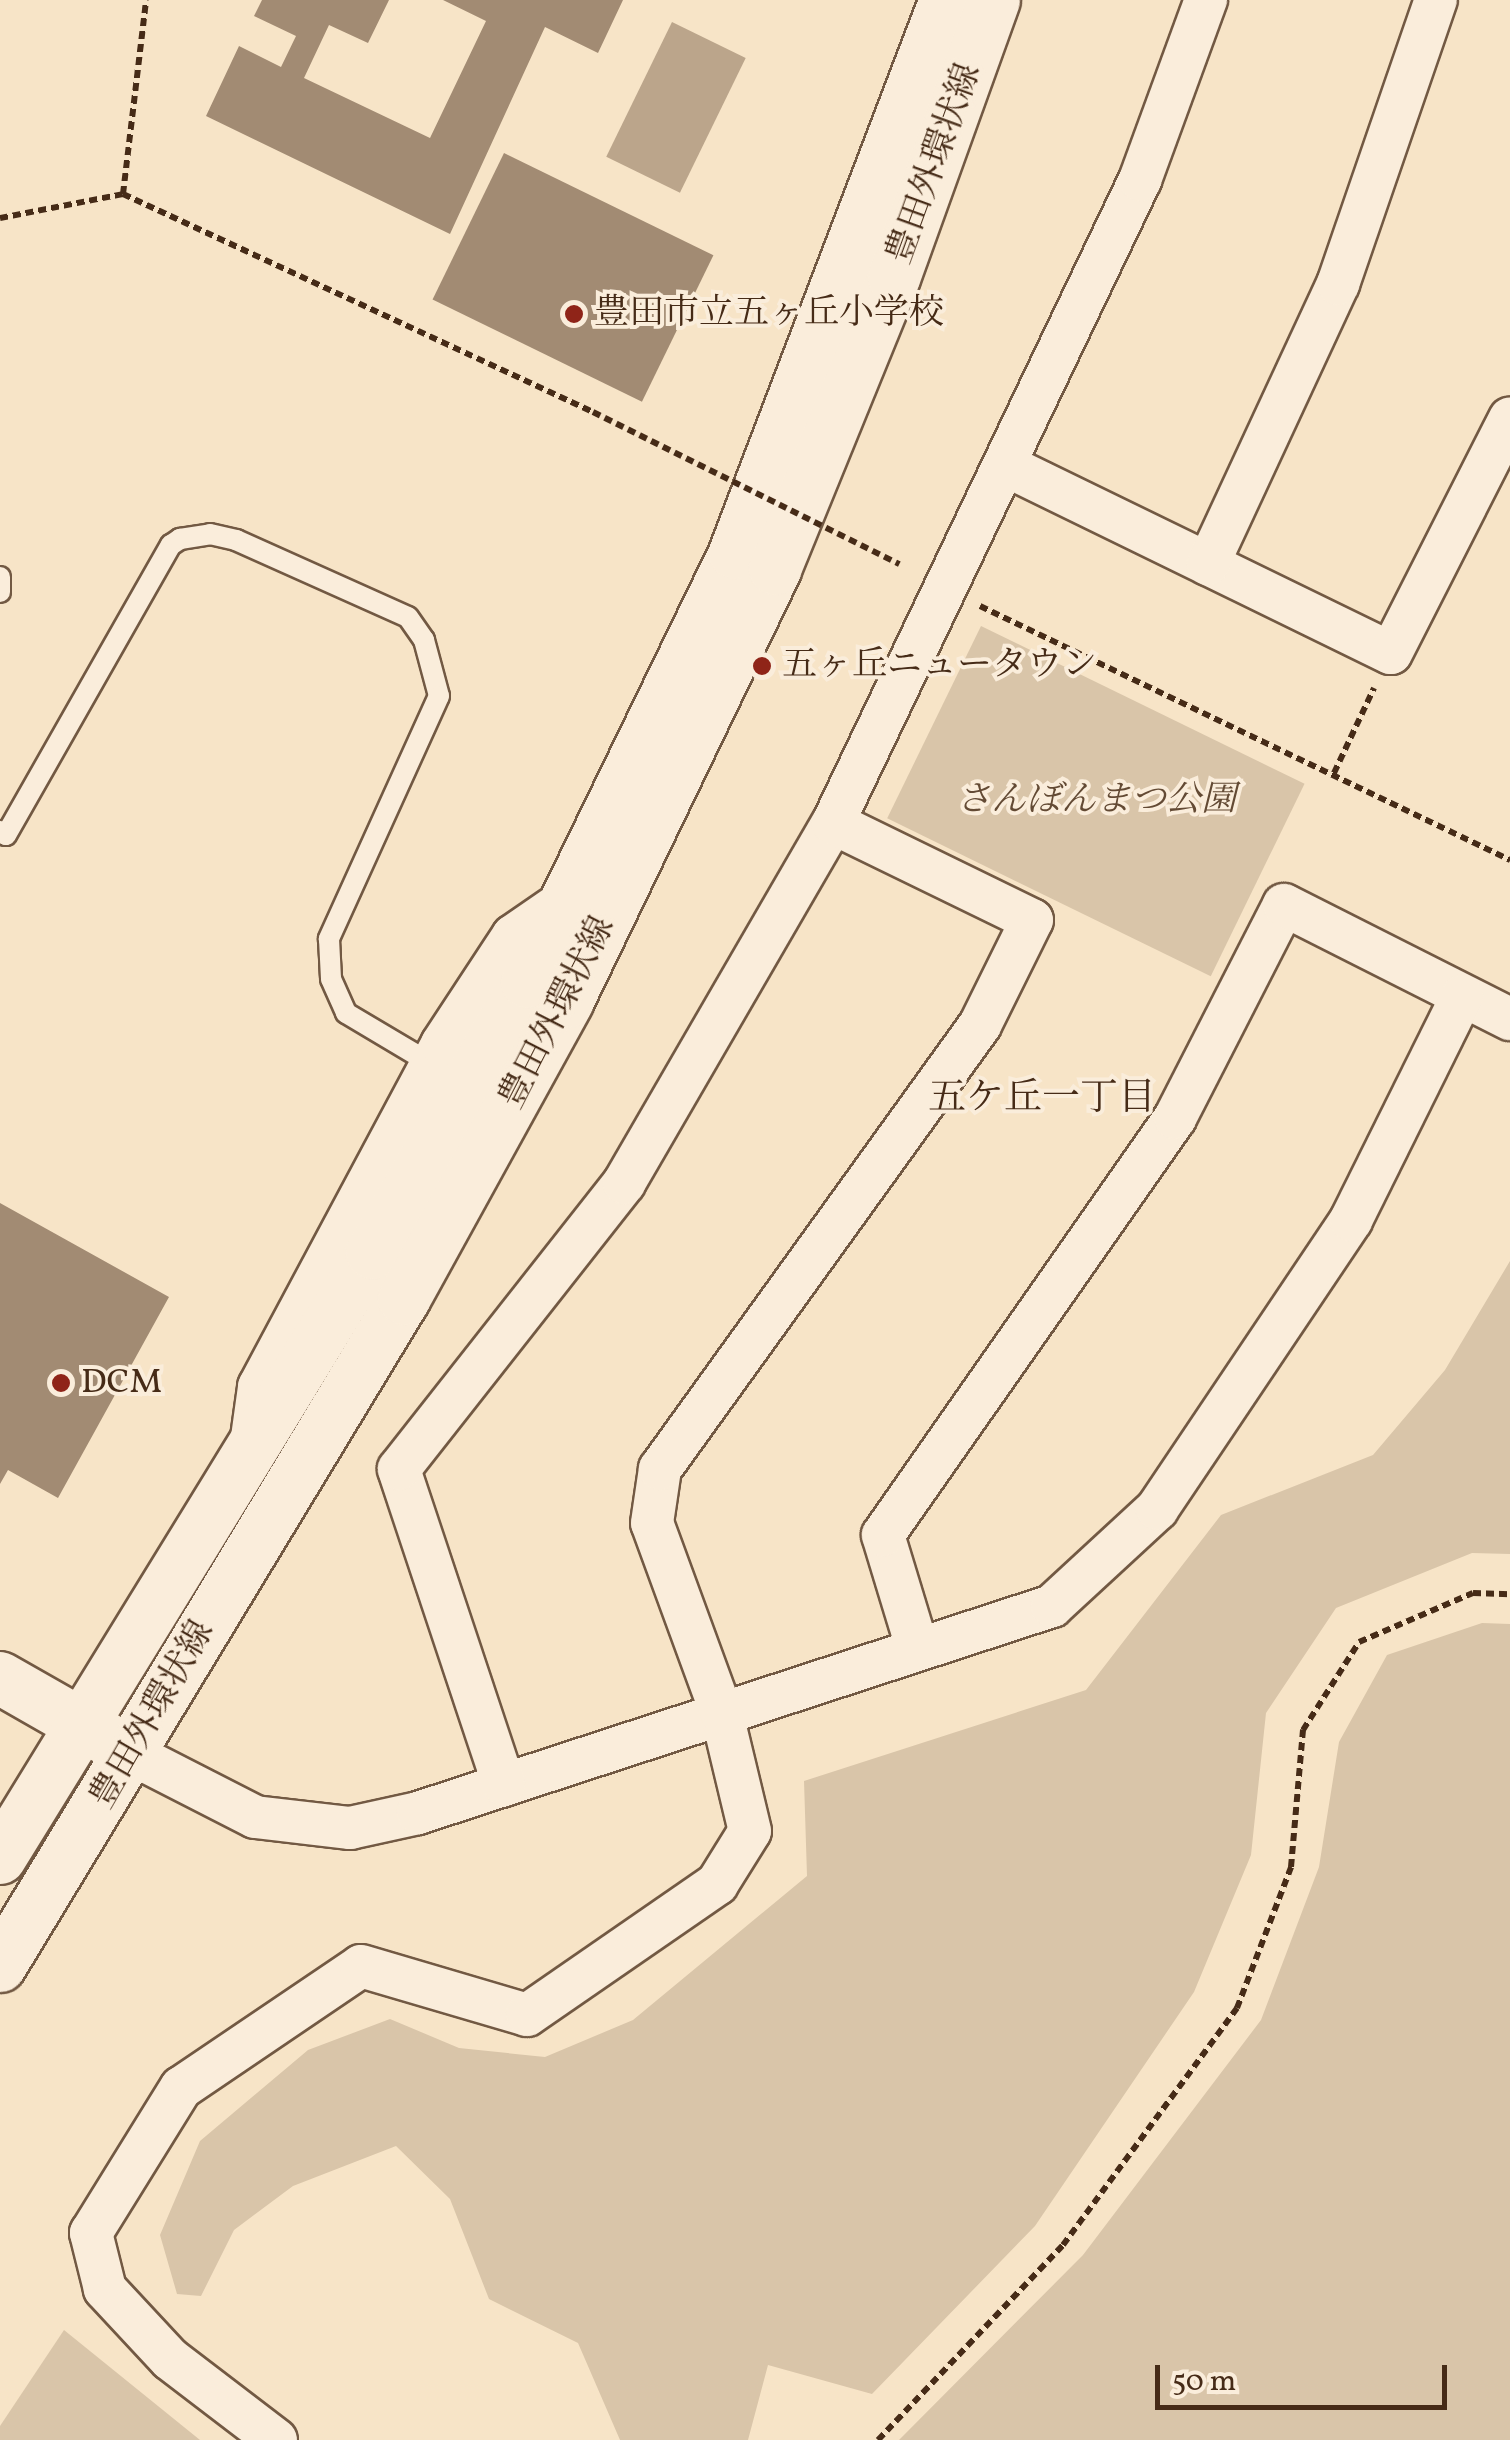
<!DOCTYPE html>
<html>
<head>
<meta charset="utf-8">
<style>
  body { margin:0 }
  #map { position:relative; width:1510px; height:2440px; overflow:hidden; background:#f7e4c7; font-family:Vollkorn,"Noto Serif JP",serif }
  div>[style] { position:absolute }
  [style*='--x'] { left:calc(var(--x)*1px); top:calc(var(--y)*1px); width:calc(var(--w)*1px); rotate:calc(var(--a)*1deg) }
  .green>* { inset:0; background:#d9c5a9; transform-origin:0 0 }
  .water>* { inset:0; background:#bba58b; transform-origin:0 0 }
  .building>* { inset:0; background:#a28b73; transform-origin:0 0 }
  .path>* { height:6px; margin-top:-3px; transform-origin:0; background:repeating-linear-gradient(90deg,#462b17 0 8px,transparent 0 13px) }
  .roads { filter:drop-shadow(2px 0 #725943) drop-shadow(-2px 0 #725943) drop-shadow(0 2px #725943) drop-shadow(0 -2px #725943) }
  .service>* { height:20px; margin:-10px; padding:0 10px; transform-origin:10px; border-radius:10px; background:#faeddb }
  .minor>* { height:42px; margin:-21px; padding:0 21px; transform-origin:21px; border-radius:21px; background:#faeddb }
  .tertiary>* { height:52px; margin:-26px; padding:0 26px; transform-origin:26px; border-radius:26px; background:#faeddb }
  .path-bridge>* { height:6px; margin-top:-3px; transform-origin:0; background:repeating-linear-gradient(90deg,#462b17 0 8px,transparent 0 13px) }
  .dots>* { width:28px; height:28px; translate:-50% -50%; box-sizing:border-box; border:5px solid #faeddb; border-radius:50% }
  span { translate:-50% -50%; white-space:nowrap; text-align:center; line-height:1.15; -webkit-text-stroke:8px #faeddb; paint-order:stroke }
  .street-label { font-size:35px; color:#462b17 }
  .poi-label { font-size:35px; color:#462b17 }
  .left { translate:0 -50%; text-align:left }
  .park-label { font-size:35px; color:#634a34; font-style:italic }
  .neighbourhood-label { font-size:38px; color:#462b17 }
  .scale { position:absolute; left:1155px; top:2365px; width:292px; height:45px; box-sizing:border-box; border:5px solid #462b17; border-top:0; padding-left:12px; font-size:30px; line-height:35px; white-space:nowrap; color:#462b17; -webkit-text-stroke:8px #faeddb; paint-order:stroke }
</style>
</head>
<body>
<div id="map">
  <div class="green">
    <div style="left:981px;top:626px;width:360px;height:214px;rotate:26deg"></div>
    <div style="clip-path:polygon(1510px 1261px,1510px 1554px,1472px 1553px,1336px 1608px,1266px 1713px,1251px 1855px,1194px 1992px,1035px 2226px,872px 2394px,768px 2365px,748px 2440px,620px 2440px,578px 2343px,489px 2299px,450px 2199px,396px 2146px,293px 2186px,234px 2230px,201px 2296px,177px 2294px,160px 2235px,200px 2141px,308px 2050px,390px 2019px,459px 2048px,545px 2057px,633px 2020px,807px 1876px,804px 1781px,1086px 1690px,1221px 1515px,1373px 1455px,1445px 1370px)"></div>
    <div style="clip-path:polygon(1482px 1623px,1510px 1624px,1510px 2440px,899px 2440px,1083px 2255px,1261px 2020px,1319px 1867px,1339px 1742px,1387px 1655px)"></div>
    <div style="clip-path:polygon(64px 2330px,200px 2440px,0 2440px,0 2426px)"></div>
  </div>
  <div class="water">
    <div style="left:672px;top:22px;width:82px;height:150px;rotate:26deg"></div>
  </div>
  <div class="building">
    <div style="clip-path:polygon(262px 0,389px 0,368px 43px,329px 25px,304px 78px,430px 138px,486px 21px,443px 0,623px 0,598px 53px,545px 27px,450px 234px,206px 116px,239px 46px,281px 67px,296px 36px,254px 16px)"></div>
    <div style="left:504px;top:153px;width:233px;height:163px;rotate:26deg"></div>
    <div style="clip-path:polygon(0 1203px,169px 1297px,58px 1498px,8px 1470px,0 1484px)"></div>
  </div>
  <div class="path">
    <div style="--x:123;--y:194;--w:195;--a:-83.2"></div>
    <div style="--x:0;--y:218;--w:125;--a:-11"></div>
    <div style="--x:123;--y:194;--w:518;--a:24.88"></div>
    <div style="--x:980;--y:606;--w:588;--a:25.61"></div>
    <div style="--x:1334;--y:773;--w:94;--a:-64.8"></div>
    <div style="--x:878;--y:2440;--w:269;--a:-46.5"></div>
    <div style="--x:1063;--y:2245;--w:294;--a:-53.7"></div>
    <div style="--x:1237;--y:2008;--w:151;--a:-69"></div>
    <div style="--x:1291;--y:1867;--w:138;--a:-85"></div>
    <div style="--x:1303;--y:1730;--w:104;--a:-57.5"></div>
    <div style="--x:1359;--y:1642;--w:124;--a:-23.3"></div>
    <div style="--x:1473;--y:1593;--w:37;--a:2"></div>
  </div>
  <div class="roads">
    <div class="service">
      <div style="--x:0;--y:577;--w:15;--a:90"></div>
      <div style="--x:0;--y:831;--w:7;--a:34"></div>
      <div style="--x:6;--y:835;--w:334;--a:-60.4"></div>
      <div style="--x:171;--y:545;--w:11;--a:-34"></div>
      <div style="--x:180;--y:539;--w:30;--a:-9"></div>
      <div style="--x:210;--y:534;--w:27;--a:13"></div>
      <div style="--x:236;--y:540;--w:188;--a:24.1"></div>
      <div style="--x:408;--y:617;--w:28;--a:55"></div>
      <div style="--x:424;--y:640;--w:58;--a:75"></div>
      <div style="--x:439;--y:696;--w:267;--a:114.4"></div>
      <div style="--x:329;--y:939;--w:40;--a:87.1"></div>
      <div style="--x:331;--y:979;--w:37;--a:66"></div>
      <div style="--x:346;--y:1013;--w:100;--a:30.7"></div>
    </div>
    <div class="minor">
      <div style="--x:1005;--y:465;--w:429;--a:26"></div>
      <div style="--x:1391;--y:653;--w:263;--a:-63.1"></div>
      <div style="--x:1208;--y:564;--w:309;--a:-65.1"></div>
      <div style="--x:1338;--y:284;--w:300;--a:-71"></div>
      <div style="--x:251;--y:1445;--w:59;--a:-82.1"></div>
      <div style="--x:259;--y:1387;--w:389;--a:-61.9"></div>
      <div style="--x:442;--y:1044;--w:129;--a:-56.7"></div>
      <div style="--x:513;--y:936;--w:67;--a:-34.6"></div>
      <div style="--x:917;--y:1647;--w:117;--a:-106.9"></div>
      <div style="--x:883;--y:1535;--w:509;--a:-55"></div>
      <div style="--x:1175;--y:1118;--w:239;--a:-62.9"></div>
      <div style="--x:1284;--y:905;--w:253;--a:26.8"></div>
      <div style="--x:130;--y:1753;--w:140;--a:27.1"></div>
      <div style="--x:255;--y:1817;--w:96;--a:6.6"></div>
      <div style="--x:350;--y:1828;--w:70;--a:-12.4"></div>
      <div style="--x:418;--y:1813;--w:667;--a:-18.08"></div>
      <div style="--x:1052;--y:1606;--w:143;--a:-42.7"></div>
      <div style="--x:1157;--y:1509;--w:348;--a:-56.1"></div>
      <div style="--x:1351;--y:1220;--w:250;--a:-63.6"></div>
      <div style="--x:504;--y:1785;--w:333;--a:-108.4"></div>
      <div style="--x:399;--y:1469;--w:364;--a:-51.8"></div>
      <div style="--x:624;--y:1183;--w:416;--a:-59.9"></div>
      <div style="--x:833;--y:823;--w:713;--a:-64.48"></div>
      <div style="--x:1140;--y:180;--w:192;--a:-69.9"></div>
      <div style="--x:276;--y:2440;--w:133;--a:-142.6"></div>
      <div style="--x:170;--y:2359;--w:96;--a:-132.9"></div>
      <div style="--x:105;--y:2289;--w:58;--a:-104"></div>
      <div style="--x:91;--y:2233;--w:171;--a:-58.2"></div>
      <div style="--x:181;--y:2088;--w:217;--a:-34.1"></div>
      <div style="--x:361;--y:1966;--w:173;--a:16.4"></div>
      <div style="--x:527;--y:2015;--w:231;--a:-34.6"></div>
      <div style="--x:717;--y:1884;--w:62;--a:-58.1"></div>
      <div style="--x:750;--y:1831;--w:120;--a:-103.5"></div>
      <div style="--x:722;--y:1714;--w:203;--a:-110.1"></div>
      <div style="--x:652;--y:1523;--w:55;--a:-81.6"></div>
      <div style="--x:660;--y:1469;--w:547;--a:-54.22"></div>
      <div style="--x:980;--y:1025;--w:117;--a:-63.7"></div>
      <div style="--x:1032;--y:920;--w:221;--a:-154"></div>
    </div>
    <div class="tertiary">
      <div style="--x:0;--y:1678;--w:129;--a:29.7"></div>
      <div style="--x:0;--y:1858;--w:710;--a:-58.41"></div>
      <div style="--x:372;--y:1253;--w:312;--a:-60.2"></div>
      <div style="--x:527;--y:982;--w:477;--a:-64.1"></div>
      <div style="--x:735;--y:553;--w:592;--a:-69.12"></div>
      <div style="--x:0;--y:1966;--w:780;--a:-58.8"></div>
      <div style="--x:404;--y:1299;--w:339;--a:-61.2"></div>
      <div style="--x:567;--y:1002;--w:480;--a:-64.3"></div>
      <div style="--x:775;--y:569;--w:314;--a:-67.8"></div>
      <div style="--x:894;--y:278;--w:295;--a:-70.2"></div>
    </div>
  </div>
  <div class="path-bridge">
    <div style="--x:593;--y:412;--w:342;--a:26.4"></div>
  </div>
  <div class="dots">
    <div style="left:574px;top:314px;background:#8f2418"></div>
    <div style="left:762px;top:666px;background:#8f2418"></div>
    <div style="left:61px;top:1383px;background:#8f2418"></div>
  </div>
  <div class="street-label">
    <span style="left:935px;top:164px;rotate:-70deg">豊田外環状線</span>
    <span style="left:558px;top:1013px;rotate:-63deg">豊田外環状線</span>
    <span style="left:153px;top:1715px;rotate:-60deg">豊田外環状線</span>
  </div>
  <div class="poi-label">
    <span class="left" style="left:594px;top:314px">豊田市立五ヶ丘小学校</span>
    <span class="left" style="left:782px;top:666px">五ヶ丘ニュータウン</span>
    <span class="left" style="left:81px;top:1383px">DCM</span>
  </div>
  <div class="park-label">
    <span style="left:1096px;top:801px">さんぼんまつ公園</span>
  </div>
  <div class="neighbourhood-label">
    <span style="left:1042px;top:1100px">五ケ丘一丁目</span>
  </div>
  <div class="scale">50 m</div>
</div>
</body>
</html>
